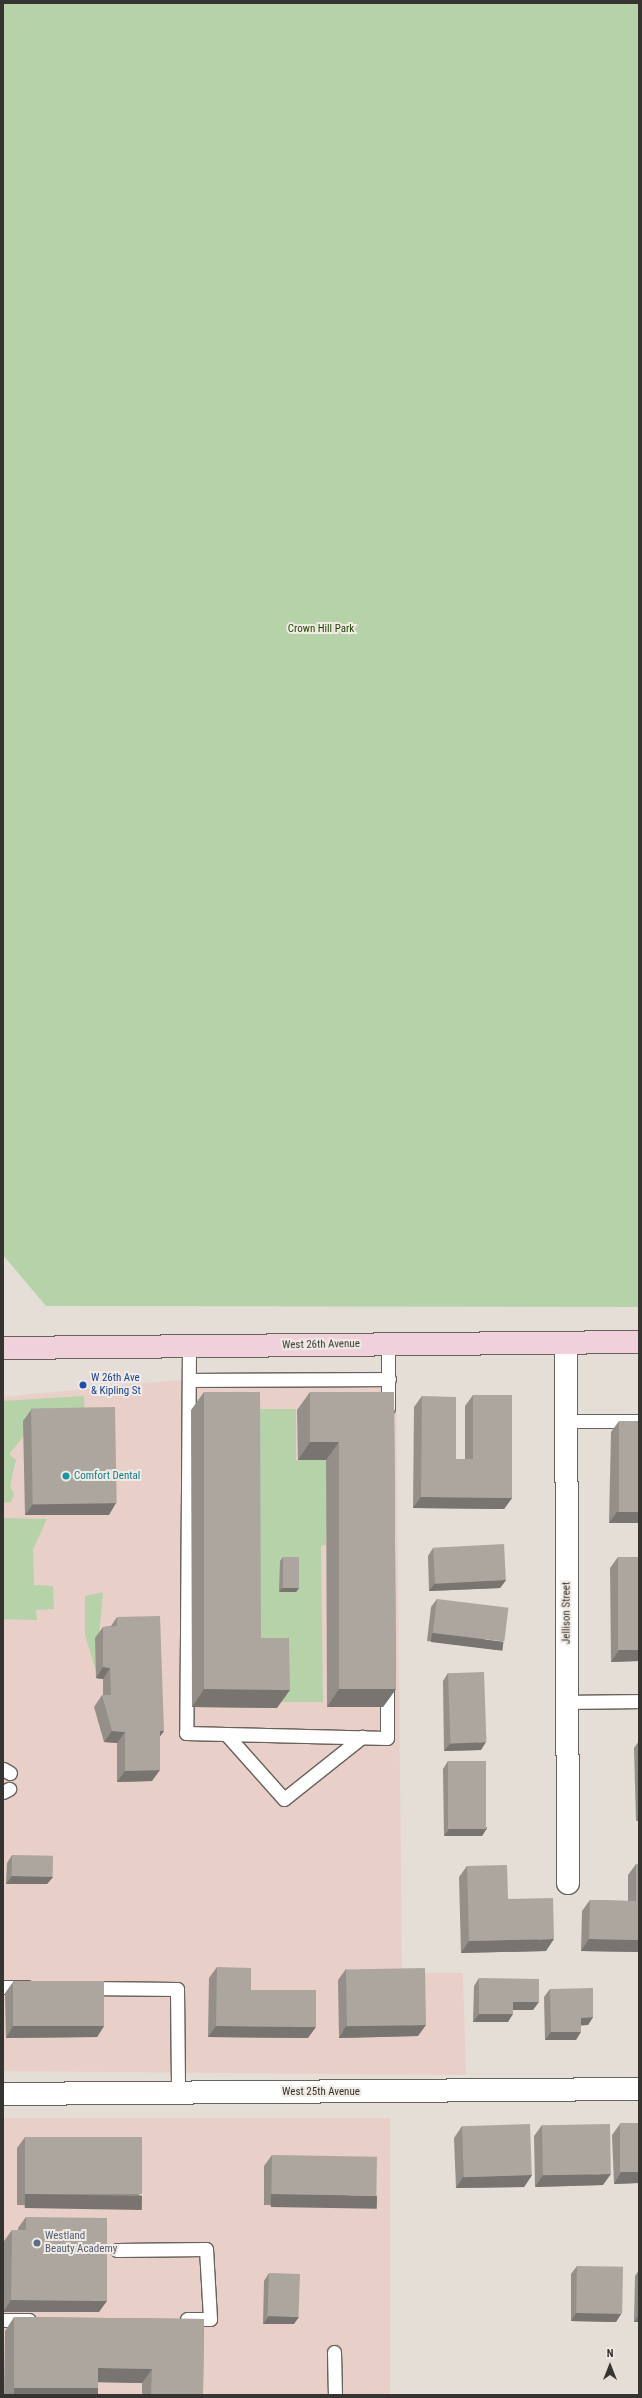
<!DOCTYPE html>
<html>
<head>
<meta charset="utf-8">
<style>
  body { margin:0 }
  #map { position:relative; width:642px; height:2398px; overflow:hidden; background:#e4ded7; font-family:"Roboto Condensed",sans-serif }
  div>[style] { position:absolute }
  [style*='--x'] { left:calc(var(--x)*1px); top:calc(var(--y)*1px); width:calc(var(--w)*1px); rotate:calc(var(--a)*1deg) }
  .commercial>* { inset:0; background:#e8cfc7; transform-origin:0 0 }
  .green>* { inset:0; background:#b6d2a9 }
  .roads { filter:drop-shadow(1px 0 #68625c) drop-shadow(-1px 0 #68625c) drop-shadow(0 1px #68625c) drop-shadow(0 -1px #68625c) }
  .lane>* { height:13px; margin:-6.5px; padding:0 6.5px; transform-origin:6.5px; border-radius:6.5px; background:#fff }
  .street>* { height:22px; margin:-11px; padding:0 11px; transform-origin:11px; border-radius:11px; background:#fff }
  .secondary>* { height:22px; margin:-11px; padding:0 11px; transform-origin:11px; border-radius:11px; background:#efd0db }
  .wall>* { inset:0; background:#948f89 }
  .shaded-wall>* { inset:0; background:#78746f; transform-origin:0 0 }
  .building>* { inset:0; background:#aca69f; transform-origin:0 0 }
  .dots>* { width:11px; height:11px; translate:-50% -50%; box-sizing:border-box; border:2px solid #f1ebe4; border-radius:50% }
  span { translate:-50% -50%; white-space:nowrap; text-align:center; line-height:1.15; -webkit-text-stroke:4px #f1ebe4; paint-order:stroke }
  .park-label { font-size:11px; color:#204800 }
  .street-label { font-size:11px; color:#363431 }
  .transit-label { font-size:11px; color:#164399 }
  .left { translate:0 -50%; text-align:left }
  .culture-label { font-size:11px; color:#0d838f }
  .service-label { font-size:11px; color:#4e5e75 }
  .frame { position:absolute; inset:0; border:4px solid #363431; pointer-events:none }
  .north { position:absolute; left:590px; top:2346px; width:40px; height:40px; -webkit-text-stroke:3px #f1ebe4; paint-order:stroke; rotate:0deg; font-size:11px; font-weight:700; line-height:16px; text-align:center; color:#363431 }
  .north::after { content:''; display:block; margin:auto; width:14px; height:18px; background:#363431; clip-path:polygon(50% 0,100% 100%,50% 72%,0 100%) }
</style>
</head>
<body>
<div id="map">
  <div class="commercial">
    <div style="clip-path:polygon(396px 1376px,402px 1973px,463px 1973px,466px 2075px,3px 2071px,3px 1397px,168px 1381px)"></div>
    <div style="left:3px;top:2118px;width:387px;height:277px"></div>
  </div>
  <div class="green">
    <div style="clip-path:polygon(3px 3px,639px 3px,639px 1307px,46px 1306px,3px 1255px)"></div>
    <div style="clip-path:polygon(84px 1396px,85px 1418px,23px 1421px,23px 1437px,9px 1454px,16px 1460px,10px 1486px,14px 1494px,11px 1502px,3px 1503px,3px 1401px)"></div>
    <div style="clip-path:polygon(251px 1409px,296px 1409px,296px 1460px,326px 1460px,326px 1545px,321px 1546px,323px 1702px,277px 1702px,249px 1656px)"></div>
    <div style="clip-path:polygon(3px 1518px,47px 1519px,33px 1549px,34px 1585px,53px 1586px,54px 1609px,36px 1610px,37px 1620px,3px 1619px)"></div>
    <div style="clip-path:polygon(103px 1592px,99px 1638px,96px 1671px,85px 1635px,85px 1596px)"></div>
  </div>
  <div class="roads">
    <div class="lane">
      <div style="--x:388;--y:1345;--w:63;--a:90"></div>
      <div style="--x:189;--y:1347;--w:386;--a:90.4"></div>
      <div style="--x:186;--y:1733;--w:201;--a:1.4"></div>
      <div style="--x:387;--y:1738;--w:54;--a:-90"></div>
      <div style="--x:189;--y:1380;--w:200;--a:-0.3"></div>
      <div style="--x:567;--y:1421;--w:72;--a:0"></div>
      <div style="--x:568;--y:1702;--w:71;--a:-0.8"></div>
      <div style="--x:226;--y:1734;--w:87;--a:48.3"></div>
      <div style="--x:284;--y:1799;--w:100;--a:-38.5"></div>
      <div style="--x:3;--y:1769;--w:8;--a:30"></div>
      <div style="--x:3;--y:1792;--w:7;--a:-27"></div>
      <div style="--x:3;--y:1987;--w:24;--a:0"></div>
      <div style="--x:86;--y:1988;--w:91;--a:0.6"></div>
      <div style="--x:177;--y:1989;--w:104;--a:89.4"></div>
      <div style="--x:117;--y:2250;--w:89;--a:-0.6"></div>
      <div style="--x:206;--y:2249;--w:70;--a:86.7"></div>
      <div style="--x:210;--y:2319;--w:23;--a:180"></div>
      <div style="--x:3;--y:2320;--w:26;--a:0"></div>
      <div style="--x:334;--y:2352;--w:43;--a:88.7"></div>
    </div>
    <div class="street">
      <div style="--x:566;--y:1343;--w:540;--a:89.79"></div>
      <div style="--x:3;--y:2094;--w:636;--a:-0.45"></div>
    </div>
    <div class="secondary">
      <div style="--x:3;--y:1348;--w:636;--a:-0.54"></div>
    </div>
  </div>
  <div class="wall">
    <div style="clip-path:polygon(204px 1392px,277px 1708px,192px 1707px,191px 1410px)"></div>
    <div style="clip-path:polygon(310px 1392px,394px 1392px,396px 1689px,383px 1707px,327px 1707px,326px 1460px,298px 1460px,297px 1410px)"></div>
    <div style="clip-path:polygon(473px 1395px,512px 1498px,504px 1509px,413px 1508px,414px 1407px,422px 1396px,456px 1459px,465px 1459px,465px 1406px)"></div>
    <div style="clip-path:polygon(31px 1410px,109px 1515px,25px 1515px,23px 1421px)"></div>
    <div style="clip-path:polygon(619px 1421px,639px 1523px,609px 1523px,611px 1432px)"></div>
    <div style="clip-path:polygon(433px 1548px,506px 1580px,500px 1588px,429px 1591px,428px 1556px)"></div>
    <div style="clip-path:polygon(283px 1557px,299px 1588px,296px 1592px,279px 1592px,280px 1561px)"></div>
    <div style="clip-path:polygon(618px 1557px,639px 1661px,611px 1662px,610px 1568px)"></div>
    <div style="clip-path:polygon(437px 1599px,498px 1650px,427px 1641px,431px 1607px)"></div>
    <div style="clip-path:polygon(117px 1617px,164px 1731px,160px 1736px,152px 1781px,117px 1782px,117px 1743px,104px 1742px,94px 1707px,102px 1695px,103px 1695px,103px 1679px,96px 1678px,95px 1638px,103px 1627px,111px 1626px)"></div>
    <div style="clip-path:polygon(448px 1673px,481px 1750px,444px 1751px,443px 1681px)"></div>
    <div style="clip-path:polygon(639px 1741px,639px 1821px,636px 1821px,634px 1748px)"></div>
    <div style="clip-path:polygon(448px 1761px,487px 1828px,482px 1836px,444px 1836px,443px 1769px)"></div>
    <div style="clip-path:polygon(12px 1855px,53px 1877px,47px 1884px,6px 1884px,7px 1863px)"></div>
    <div style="clip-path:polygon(636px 1864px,639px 1864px,639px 1952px,581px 1951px,582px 1911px,590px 1900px,628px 1901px,628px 1875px)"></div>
    <div style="clip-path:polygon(467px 1866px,508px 1899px,546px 1951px,461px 1953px,459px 1877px)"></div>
    <div style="clip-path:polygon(217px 1967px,251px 1990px,308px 2038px,208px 2037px,209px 1978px)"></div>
    <div style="clip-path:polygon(346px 1969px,418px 2036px,339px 2038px,338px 1980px)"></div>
    <div style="clip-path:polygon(479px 1978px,533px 2010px,513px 2010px,508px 2022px,473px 2022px,474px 1986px)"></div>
    <div style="clip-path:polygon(13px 1982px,104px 2026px,97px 2037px,6px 2038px,5px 1993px)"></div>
    <div style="clip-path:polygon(550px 1989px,593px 2017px,588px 2025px,581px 2025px,576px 2040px,545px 2040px,544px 1997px)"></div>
    <div style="clip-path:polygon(639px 2123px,639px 2183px,614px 2184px,612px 2135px,620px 2124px)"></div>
    <div style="clip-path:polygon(542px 2125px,603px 2185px,535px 2187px,534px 2136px)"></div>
    <div style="clip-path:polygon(462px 2126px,532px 2175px,524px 2187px,456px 2188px,454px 2138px)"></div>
    <div style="clip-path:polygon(25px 2137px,142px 2196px,134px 2207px,17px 2205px,17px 2148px)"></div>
    <div style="clip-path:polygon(272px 2155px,369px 2206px,264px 2205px,264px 2166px)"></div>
    <div style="clip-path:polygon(26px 2217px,99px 2312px,3px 2312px,4px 2241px,12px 2230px,18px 2230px,18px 2228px)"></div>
    <div style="clip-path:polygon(577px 2266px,621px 2314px,616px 2322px,571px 2321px,571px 2274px)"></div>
    <div style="clip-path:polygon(639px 2270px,639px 2322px,634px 2322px,635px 2276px)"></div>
    <div style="clip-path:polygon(269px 2273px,294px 2324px,263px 2324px,264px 2281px)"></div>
    <div style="clip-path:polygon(14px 2317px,204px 2319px,203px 2395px,142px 2395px,142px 2383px,98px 2382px,93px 2395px,4px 2395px,5px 2331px)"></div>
  </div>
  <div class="shaded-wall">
    <div style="clip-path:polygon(310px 1442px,339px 1442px,326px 1460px,298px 1460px)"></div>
    <div style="clip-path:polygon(421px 1497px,512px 1498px,504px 1509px,413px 1508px)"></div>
    <div style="clip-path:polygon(116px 1503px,109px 1515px,25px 1515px,33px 1504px)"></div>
    <div style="clip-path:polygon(617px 1512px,639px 1512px,639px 1523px,609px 1523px)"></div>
    <div style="clip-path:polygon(506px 1580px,500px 1588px,429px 1591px,435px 1583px)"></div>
    <div style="clip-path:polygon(282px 1588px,299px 1588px,296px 1592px,279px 1592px)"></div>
    <div style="left:432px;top:1633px;width:72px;height:9px;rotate:7deg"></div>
    <div style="clip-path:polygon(619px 1650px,639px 1650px,639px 1661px,611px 1662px)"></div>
    <div style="clip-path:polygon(103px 1667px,110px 1668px,103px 1679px,96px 1678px)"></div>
    <div style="clip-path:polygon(204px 1689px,290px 1690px,277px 1708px,192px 1707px)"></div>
    <div style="clip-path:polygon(339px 1689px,396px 1689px,383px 1707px,327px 1707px)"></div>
    <div style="clip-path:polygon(112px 1731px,125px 1732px,117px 1743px,104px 1742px)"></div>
    <div style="clip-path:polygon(160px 1731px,164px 1731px,156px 1742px)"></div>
    <div style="clip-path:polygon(486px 1742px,481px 1750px,444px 1751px,450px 1744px)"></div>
    <div style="clip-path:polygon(160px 1770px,152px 1781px,117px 1782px,125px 1771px)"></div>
    <div style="clip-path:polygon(487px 1828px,482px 1836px,444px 1836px,449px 1829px)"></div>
    <div style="clip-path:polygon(12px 1876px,53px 1877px,47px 1884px,6px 1884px)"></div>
    <div style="clip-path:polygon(554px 1939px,546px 1951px,461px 1953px,469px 1941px)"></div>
    <div style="clip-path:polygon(589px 1939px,639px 1940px,639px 1952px,581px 1951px)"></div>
    <div style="clip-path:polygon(513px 2002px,539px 2002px,533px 2010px,508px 2010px)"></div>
    <div style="clip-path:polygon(479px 2014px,513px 2014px,508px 2022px,473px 2022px)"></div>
    <div style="clip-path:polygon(593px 2017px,588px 2025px,575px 2026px,581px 2018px)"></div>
    <div style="clip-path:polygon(426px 2025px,418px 2036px,339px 2038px,346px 2026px)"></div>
    <div style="clip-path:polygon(13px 2026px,104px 2026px,97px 2037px,6px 2038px)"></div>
    <div style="clip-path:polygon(216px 2026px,316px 2027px,308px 2038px,208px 2037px)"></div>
    <div style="clip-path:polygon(551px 2032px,581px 2032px,576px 2040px,545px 2040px)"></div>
    <div style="clip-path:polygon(621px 2172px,639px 2172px,639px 2183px,614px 2184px)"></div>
    <div style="clip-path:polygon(611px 2174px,603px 2185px,535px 2187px,543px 2175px)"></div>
    <div style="clip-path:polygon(532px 2175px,524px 2187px,456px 2188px,463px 2177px)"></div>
    <div style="left:25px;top:2194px;width:117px;height:14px;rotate:1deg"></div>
    <div style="left:271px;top:2194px;width:106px;height:13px;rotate:1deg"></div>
    <div style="clip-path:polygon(11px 2300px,107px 2301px,99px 2312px,3px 2312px)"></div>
    <div style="clip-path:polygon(576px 2313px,621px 2314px,616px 2322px,571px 2321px)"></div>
    <div style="clip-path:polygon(639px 2315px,639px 2322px,634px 2322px)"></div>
    <div style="clip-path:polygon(269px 2316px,299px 2317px,294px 2324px,263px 2324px)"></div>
    <div style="clip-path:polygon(98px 2368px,152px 2369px,142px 2383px,88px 2382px)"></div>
    <div style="left:14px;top:2388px;width:84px;height:9px"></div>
  </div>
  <div class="building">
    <div style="clip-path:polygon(204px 1392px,260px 1392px,261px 1638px,289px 1638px,290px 1690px,204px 1689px)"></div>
    <div style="clip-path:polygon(310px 1392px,394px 1392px,396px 1689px,339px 1689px,339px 1442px,310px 1442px)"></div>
    <div style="clip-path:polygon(473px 1395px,512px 1395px,512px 1498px,421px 1497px,422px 1396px,456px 1397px,456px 1459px,473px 1459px)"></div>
    <div style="left:115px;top:1407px;width:96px;height:84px;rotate:89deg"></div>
    <div style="left:619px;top:1421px;width:20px;height:91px"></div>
    <div style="left:504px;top:1544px;width:36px;height:71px;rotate:87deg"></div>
    <div style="left:283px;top:1557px;width:16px;height:31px"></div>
    <div style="left:618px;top:1557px;width:21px;height:93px"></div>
    <div style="left:437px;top:1599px;width:72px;height:34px;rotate:7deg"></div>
    <div style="clip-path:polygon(160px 1616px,164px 1731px,160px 1731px,160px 1770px,125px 1771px,125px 1732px,112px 1731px,102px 1695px,111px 1695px,110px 1668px,103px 1667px,103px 1627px,117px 1626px,117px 1617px)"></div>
    <div style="left:484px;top:1672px;width:70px;height:36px;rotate:88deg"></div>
    <div style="left:448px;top:1761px;width:38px;height:68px"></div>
    <div style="left:12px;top:1855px;width:41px;height:21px;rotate:1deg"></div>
    <div style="clip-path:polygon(636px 1864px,639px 1864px,639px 1940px,589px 1939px,590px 1900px,636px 1901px)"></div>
    <div style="clip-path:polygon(507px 1865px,508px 1899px,553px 1898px,554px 1939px,469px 1941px,467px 1866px)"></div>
    <div style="clip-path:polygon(217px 1967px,251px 1968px,251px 1990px,316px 1990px,316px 2027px,216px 2026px)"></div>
    <div style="left:425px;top:1968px;width:57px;height:79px;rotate:89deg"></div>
    <div style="clip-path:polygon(479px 1978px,539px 1979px,539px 2002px,513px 2002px,513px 2014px,479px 2014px)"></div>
    <div style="left:104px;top:1981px;width:45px;height:91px;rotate:90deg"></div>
    <div style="clip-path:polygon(593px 1988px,593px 2017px,581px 2018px,581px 2032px,551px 2032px,550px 1989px)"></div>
    <div style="left:639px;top:2123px;width:49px;height:19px;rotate:90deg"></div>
    <div style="left:530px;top:2124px;width:51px;height:68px;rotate:88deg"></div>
    <div style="left:610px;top:2124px;width:50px;height:68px;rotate:89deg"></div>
    <div style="left:25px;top:2137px;width:117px;height:57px"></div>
    <div style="left:272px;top:2155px;width:105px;height:39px;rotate:1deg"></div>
    <div style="clip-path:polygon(26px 2217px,107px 2218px,107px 2301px,11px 2300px,12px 2230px,26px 2230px)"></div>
    <div style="left:577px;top:2266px;width:46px;height:47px;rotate:1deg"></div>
    <div style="left:269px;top:2273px;width:31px;height:43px;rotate:2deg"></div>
    <div style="clip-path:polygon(14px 2317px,204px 2319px,203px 2395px,151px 2395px,152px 2369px,98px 2368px,98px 2388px,14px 2388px)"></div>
  </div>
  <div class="dots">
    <div style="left:83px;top:1385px;background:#1a4fb4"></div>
    <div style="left:66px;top:1476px;background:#0f9aa8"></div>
    <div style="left:37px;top:2243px;background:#5c6f8a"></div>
  </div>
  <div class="park-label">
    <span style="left:321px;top:629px">Crown Hill Park</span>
  </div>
  <div class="street-label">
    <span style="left:321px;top:1345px;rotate:-1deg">West 26th Avenue</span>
    <span style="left:567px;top:1613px;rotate:-90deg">Jellison Street</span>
    <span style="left:321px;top:2092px">West 25th Avenue</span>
  </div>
  <div class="transit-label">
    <span class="left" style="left:91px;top:1385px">W 26th Ave<br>&amp; Kipling St</span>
  </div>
  <div class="culture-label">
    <span class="left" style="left:74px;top:1476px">Comfort Dental</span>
  </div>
  <div class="service-label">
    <span class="left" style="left:45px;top:2243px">Westland<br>Beauty Academy</span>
  </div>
  <div class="frame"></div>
  <div class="north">N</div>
</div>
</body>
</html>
